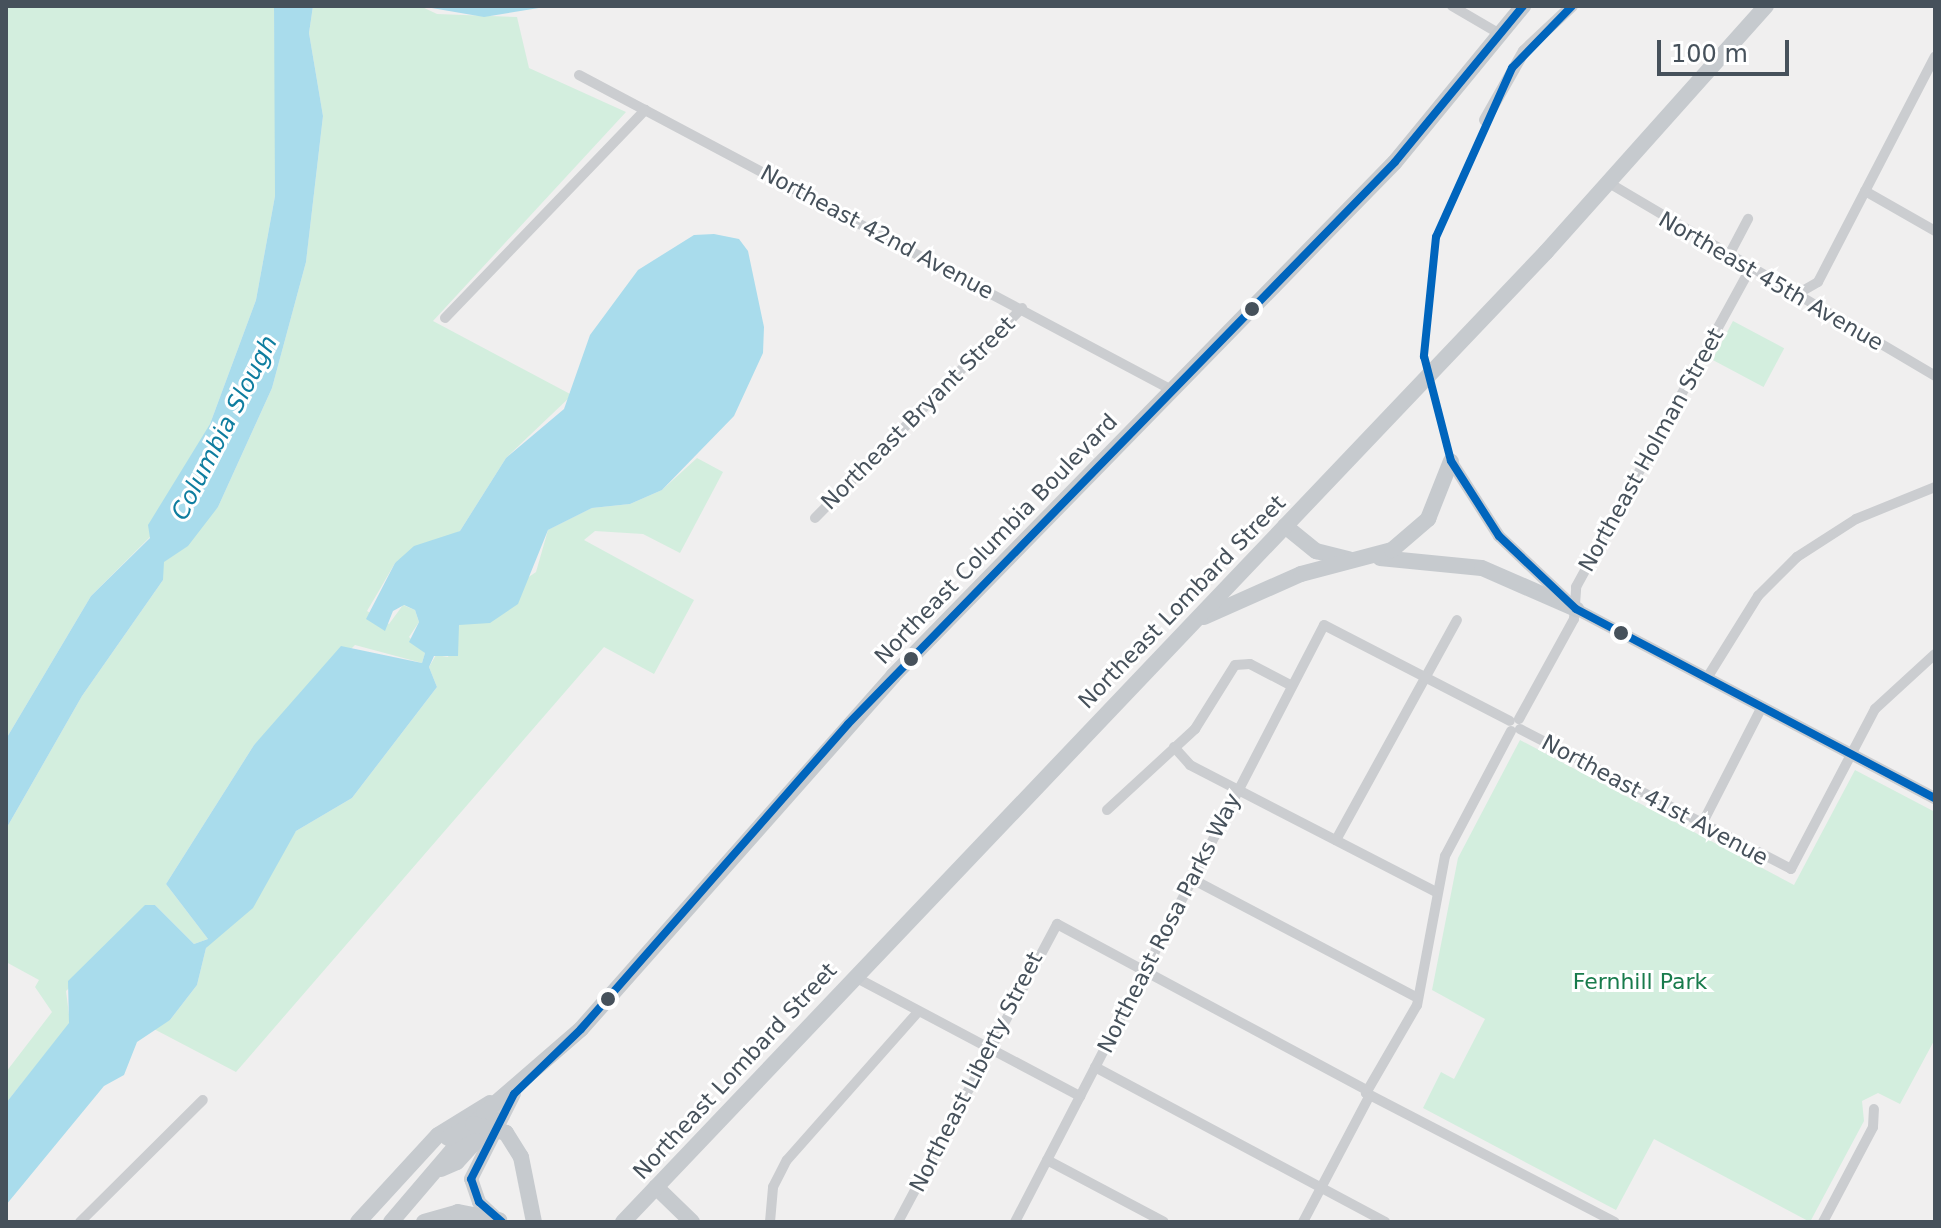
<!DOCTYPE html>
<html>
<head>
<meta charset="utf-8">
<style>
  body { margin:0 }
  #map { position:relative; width:1941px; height:1228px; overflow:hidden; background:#f0efef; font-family:"DejaVu Sans",sans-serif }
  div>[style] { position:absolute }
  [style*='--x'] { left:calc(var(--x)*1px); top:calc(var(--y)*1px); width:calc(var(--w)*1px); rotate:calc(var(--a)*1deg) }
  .green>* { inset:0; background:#d3eede; transform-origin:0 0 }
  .water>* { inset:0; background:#a9dcec }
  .minor>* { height:10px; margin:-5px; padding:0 5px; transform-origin:5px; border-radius:5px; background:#cbcdd0 }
  .tertiary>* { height:12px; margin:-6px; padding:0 6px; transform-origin:6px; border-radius:6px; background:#cbcdd0 }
  .secondary>* { height:14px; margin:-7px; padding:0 7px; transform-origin:7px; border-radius:7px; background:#cbced1 }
  .primary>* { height:16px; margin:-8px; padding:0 8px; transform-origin:8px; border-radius:8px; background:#c6cace }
  .primary-bridge>* { height:16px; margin:-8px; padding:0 8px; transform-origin:8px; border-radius:8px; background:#c6cace }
  .bus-1>* { height:8px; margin:-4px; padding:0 4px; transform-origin:4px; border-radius:4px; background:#0065bd }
  .dots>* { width:22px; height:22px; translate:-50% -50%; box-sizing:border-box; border:4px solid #fff; border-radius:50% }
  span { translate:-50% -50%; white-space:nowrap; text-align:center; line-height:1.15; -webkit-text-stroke:6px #fff; paint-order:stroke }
  .street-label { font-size:22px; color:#46515b }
  .park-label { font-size:22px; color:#187b4c }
  .water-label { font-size:24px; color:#0e7d9f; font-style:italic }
  .frame { position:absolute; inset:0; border:8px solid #46515b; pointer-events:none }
  .scale { position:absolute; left:1657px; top:40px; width:132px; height:36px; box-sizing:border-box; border:4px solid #46515b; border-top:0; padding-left:10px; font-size:24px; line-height:28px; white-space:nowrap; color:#46515b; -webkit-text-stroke:6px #fff; paint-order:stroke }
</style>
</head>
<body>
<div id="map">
  <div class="green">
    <div style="clip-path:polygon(6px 6px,274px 6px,276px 106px,275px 196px,256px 300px,210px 424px,150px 537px,91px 596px,6px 739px)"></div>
    <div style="clip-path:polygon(313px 6px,420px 6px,437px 14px,517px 17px,529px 68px,626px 112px,433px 321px,572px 395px,506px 458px,460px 531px,395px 563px,380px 589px,367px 611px,389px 624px,403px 605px,415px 610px,419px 622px,409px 637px,425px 653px,422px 663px,355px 645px,254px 745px,166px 884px,208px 939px,194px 944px,155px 905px,66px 991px,70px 1023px,6px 1103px,6px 1072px,52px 1012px,35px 987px,39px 980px,6px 962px,6px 829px,82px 696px,163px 580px,163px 562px,218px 507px,272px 388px,306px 262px,323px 116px,309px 33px)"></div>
    <div style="left:1733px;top:321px;width:58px;height:44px;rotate:28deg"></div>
    <div style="clip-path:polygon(697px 458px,723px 472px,680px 553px,643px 534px,595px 531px,584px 540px,694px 600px,654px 674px,604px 647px,236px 1072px,152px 1028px,170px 1020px,197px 985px,206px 948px,296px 831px,352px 798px,437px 687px,429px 667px,436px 655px,448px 657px,459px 625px,536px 572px,548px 530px,592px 508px,630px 504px,662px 490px)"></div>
    <div style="clip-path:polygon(1520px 740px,1794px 885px,1855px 770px,1935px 812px,1935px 1039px,1900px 1104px,1878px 1093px,1862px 1101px,1864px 1121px,1810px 1222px,1654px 1139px,1616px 1210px,1423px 1108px,1441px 1072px,1454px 1079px,1485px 1019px,1432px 990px,1458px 858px)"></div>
  </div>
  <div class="water">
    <div style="clip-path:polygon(274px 6px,313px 6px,309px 33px,323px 116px,306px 262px,272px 388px,218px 507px,188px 546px,164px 562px,163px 580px,82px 696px,6px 829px,6px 739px,91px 596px,150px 538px,148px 525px,210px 424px,256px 300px,275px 196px)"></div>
    <div style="clip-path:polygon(420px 6px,551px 6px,484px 17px)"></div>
    <div style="clip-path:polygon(714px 234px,739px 239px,748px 251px,764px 327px,763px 353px,734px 416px,662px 490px,630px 504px,592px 508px,548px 530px,518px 604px,490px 623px,459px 625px,458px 656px,434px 656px,429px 667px,437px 687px,352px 798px,296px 831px,253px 908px,206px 948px,197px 985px,170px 1020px,137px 1042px,124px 1075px,104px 1086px,6px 1205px,6px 1103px,69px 1023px,68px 981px,145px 905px,155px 905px,194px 944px,208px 939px,166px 884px,254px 745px,341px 646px,422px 663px,425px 653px,409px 642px,419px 622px,415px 610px,404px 605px,393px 611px,385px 631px,366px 619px,395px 563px,414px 546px,460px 531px,506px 458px,564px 409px,590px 335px,638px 270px,694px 235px)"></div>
  </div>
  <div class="minor">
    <div style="--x:1452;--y:6;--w:56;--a:30.3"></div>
    <div style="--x:579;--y:75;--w:671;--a:27.98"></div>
    <div style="--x:1609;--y:183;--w:379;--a:30.6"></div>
    <div style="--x:1865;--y:191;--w:81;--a:29.7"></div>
    <div style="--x:1729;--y:255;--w:41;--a:-62.2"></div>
    <div style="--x:1799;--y:293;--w:22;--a:-30"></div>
    <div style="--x:1818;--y:282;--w:254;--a:-62.6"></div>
    <div style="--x:445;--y:318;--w:289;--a:-46.1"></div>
    <div style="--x:815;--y:518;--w:295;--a:-45.4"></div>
    <div style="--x:1707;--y:678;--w:97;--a:-58.1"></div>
    <div style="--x:1758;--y:596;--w:55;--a:-45"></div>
    <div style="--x:1797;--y:557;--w:70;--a:-32.8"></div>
    <div style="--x:1856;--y:519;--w:85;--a:-22.1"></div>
    <div style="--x:1519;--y:719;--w:114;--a:-61.2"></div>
    <div style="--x:1574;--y:619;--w:32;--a:-86"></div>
    <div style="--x:1576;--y:587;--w:362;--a:-61.3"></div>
    <div style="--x:1520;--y:729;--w:305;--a:27.3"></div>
    <div style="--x:1791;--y:869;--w:181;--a:-62.3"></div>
    <div style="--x:1875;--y:709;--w:81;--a:-42.5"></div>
    <div style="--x:1511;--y:731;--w:141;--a:117.8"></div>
    <div style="--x:1445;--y:856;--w:152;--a:100.6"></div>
    <div style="--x:1417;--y:1005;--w:102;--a:120.1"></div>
    <div style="--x:1366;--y:1093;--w:280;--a:27.4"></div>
    <div style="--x:1174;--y:747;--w:24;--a:48"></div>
    <div style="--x:1190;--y:765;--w:277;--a:27.3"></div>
    <div style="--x:1107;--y:810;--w:120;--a:-42.6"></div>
    <div style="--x:1195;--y:729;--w:75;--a:-58"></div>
    <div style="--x:1235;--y:665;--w:15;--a:-4"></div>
    <div style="--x:1250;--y:664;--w:47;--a:27.6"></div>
    <div style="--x:1702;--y:824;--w:131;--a:-62.9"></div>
    <div style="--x:1336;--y:840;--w:251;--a:-61.2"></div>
    <div style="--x:1192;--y:879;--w:255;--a:27.8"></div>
    <div style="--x:855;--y:977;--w:255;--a:27.9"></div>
    <div style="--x:1095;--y:1067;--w:329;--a:28.1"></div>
    <div style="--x:1047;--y:1160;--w:132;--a:27.9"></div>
    <div style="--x:80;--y:1222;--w:173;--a:-44.8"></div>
    <div style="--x:770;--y:1222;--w:35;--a:-85"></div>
    <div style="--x:773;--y:1187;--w:30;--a:-63"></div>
    <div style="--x:787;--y:1160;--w:198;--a:-48.5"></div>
    <div style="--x:898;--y:1222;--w:338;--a:-61.9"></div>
    <div style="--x:1057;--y:924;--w:352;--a:28.2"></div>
    <div style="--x:1015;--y:1222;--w:672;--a:-62.63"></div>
    <div style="--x:1324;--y:625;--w:209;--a:27.3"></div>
    <div style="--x:1303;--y:1222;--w:141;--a:-62.2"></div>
    <div style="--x:1823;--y:1222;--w:107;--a:-62.2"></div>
    <div style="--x:1873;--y:1127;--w:18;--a:-87"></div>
  </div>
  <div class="tertiary">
    <div style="--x:1485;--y:120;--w:79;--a:-60.5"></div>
    <div style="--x:1524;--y:51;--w:66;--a:-43.2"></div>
    <div style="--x:1451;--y:461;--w:89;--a:57.4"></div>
    <div style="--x:1499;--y:536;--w:106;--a:43.5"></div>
    <div style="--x:1576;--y:609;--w:406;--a:27.8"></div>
  </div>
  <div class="secondary">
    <div style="--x:498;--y:1220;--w:26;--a:-137"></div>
    <div style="--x:479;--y:1202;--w:24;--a:-109"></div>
    <div style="--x:471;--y:1179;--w:95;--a:-63.2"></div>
  </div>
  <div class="primary">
    <div style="--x:1285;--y:526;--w:40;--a:39"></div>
    <div style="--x:1316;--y:551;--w:34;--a:14"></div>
    <div style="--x:1380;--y:558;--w:102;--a:5.6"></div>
    <div style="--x:1482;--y:568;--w:103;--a:23.6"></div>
    <div style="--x:1204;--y:617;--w:106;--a:-23.9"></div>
    <div style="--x:1301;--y:574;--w:94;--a:-14.8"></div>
    <div style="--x:1392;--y:550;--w:48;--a:-40.7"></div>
    <div style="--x:1428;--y:519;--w:62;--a:-68.4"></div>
    <div style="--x:441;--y:1169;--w:17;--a:-24"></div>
    <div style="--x:457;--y:1162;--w:57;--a:-47.9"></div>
    <div style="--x:656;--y:1187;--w:50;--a:44.2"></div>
    <div style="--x:358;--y:1222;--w:118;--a:-47.4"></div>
    <div style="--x:438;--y:1135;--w:61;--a:-31.6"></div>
    <div style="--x:391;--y:1222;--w:143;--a:-49.5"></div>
    <div style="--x:484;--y:1113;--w:128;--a:-40.9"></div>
    <div style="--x:581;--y:1029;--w:471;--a:-48.5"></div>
    <div style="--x:893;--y:676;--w:718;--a:-45.68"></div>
    <div style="--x:1395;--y:162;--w:202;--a:-50.6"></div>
    <div style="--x:424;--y:1222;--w:35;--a:-16"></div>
    <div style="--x:458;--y:1212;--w:42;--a:11"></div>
    <div style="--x:623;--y:1222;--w:1339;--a:-46.42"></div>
    <div style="--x:1546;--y:252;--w:330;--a:-48.2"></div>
  </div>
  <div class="primary-bridge">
    <div style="--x:448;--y:1138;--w:29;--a:-29"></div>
    <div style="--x:473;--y:1124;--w:34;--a:15"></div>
    <div style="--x:506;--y:1133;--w:28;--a:58"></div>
    <div style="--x:521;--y:1157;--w:66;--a:78.7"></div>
  </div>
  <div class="bus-1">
    <div style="--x:1572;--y:6;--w:86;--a:134.1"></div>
    <div style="--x:1512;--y:68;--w:185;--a:114.2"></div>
    <div style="--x:1436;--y:237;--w:120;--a:95.8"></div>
    <div style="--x:1424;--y:356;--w:108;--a:75.6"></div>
    <div style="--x:1451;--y:461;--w:89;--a:57.4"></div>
    <div style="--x:1499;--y:536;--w:106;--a:43.5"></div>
    <div style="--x:1576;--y:609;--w:406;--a:27.8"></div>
    <div style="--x:502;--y:1222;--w:30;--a:-139"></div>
    <div style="--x:479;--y:1202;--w:24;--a:-109"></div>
    <div style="--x:471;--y:1179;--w:95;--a:-63.2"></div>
    <div style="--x:514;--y:1094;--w:93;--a:-44.1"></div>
    <div style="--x:581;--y:1029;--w:405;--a:-48.8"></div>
    <div style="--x:848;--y:724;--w:784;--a:-45.77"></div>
    <div style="--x:1395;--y:162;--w:202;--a:-50.6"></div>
  </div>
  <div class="dots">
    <div style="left:1252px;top:309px;background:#46515b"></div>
    <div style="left:1621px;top:633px;background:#46515b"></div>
    <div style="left:911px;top:659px;background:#46515b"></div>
    <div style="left:608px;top:999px;background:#46515b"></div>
  </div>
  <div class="street-label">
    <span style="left:877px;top:232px;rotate:28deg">Northeast 42nd Avenue</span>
    <span style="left:1771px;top:281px;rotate:30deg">Northeast 45th Avenue</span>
    <span style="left:918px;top:413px;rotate:-45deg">Northeast Bryant Street</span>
    <span style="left:1651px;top:450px;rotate:-61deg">Northeast Holman Street</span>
    <span style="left:996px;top:539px;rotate:-46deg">Northeast Columbia Boulevard</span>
    <span style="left:1182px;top:602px;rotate:-46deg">Northeast Lombard Street</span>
    <span style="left:1655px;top:800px;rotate:28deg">Northeast 41st Avenue</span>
    <span style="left:1169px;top:923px;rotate:-63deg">Northeast Rosa Parks Way</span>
    <span style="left:735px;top:1071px;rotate:-47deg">Northeast Lombard Street</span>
    <span style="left:976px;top:1072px;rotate:-63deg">Northeast Liberty Street</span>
  </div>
  <div class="park-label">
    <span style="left:1640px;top:982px">Fernhill Park</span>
  </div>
  <div class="water-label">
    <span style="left:225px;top:428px;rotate:-63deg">Columbia Slough</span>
  </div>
  <div class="frame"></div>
  <div class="scale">100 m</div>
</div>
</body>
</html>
